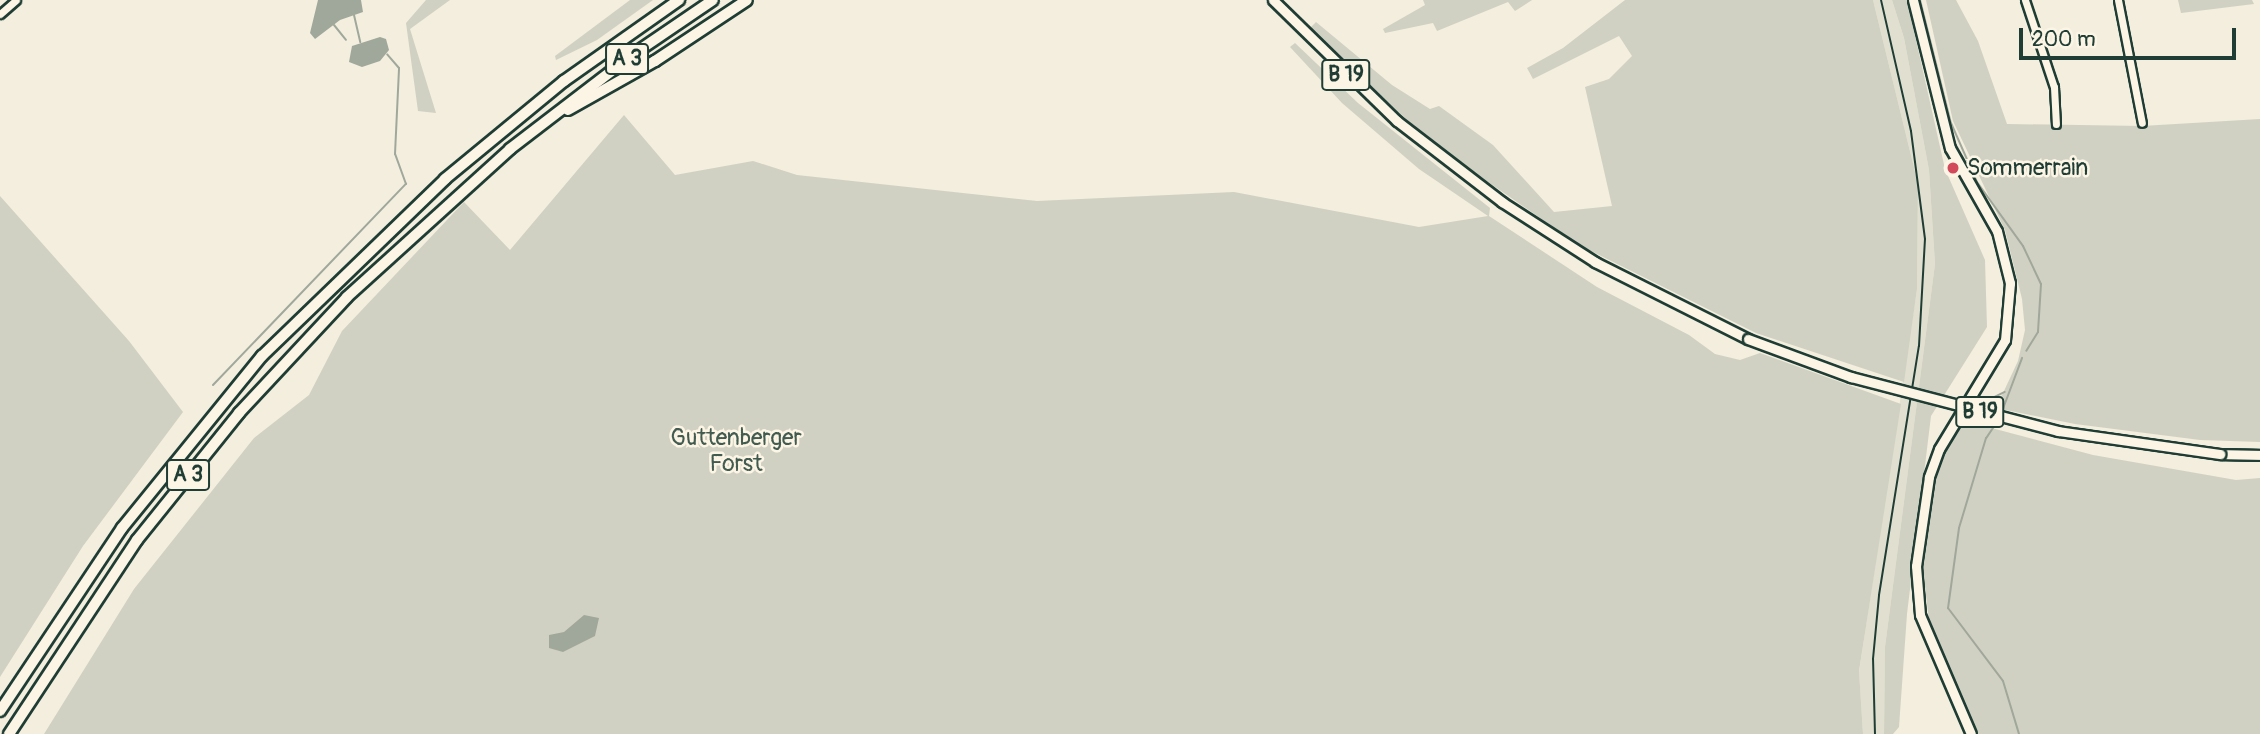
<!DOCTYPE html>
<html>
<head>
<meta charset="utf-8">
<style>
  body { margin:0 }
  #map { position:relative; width:2260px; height:734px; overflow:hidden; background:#f3eede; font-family:Pangolin,sans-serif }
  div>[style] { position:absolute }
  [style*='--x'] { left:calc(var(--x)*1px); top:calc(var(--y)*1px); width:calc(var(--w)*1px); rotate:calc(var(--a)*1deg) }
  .built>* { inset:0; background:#e1dfd0 }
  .green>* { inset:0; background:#d0d1c2 }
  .water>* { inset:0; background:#a0a89b }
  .stream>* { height:2px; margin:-1px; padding:0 1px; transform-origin:1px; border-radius:1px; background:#a0a89b }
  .roads { filter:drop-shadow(2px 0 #1f3d34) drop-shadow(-2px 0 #1f3d34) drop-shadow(0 2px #1f3d34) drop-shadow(0 -2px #1f3d34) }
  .minor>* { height:7px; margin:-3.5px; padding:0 3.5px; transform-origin:3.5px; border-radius:3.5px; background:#fcf5e5 }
  .major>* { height:9px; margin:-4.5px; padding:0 4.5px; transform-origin:4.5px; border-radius:4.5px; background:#fcf5e5 }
  .highway>* { height:10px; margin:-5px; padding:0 5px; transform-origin:5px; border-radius:5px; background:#fcf5e5 }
  .rail>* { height:2px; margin:-1px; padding:0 1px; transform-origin:1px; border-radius:1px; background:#1f3d34 }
  .bridges { filter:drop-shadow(2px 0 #1f3d34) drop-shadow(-2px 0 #1f3d34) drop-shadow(0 2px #1f3d34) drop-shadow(0 -2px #1f3d34) }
  .major-bridge>* { height:9px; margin:-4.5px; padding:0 4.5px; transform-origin:4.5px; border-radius:4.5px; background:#fcf5e5 }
  .dots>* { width:19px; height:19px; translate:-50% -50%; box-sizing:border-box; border:4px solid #fcf5e5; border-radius:50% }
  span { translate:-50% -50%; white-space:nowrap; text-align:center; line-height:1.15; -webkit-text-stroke:5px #fcf5e5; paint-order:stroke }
  .shield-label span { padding:2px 5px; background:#fcf5e5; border:2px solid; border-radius:5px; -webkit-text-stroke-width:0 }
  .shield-label { font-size:21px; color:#1f3d34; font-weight:700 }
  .poi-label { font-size:23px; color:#1f3d34 }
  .left { translate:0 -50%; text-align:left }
  .park-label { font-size:23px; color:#425b50 }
  .scale { position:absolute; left:2019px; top:28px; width:217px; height:32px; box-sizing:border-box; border:4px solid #1f3d34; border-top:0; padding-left:9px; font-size:21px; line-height:24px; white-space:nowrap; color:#1f3d34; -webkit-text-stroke:5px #fcf5e5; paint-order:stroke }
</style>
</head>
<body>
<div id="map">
  <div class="built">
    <div style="clip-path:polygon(1873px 0,1892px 0,1904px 38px,1929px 170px,1935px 264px,1885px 647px,1884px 734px,1863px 734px,1859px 672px,1917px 289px,1918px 184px)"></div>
  </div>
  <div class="green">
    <div style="clip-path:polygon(426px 0,450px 0,410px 29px,436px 113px,418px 111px,406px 23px)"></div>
    <div style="clip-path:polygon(630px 0,653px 0,597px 40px,556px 60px,555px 56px)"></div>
    <div style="clip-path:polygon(1423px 0,1532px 0,1515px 11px,1508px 2px,1437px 31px,1433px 23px,1385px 33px,1383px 29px,1425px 5px)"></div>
    <div style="clip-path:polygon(1625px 0,1873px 0,1918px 184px,1917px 289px,1904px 382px,1756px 333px,1579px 245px,1432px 143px,1309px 29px,1316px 22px,1392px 85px,1430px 109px,1439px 106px,1493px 145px,1554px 212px,1612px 206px,1585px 87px,1609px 79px,1632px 56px,1619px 36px,1533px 79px,1527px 68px,1563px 48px)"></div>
    <div style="clip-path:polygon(1892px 0,1907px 0,1945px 169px,1985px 260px,1987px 327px,1931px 416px,1907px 614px,1899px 727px,1893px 734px,1884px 734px,1885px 647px,1935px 264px,1929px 170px,1904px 38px)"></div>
    <div style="clip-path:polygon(1926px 0,1956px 0,1978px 41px,2007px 124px,2142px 126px,2260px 119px,2260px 442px,2200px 440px,2075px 424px,1996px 408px,2018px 361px,2025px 330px,2022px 299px,2005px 230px,1953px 121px)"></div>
    <div style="clip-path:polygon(2178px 0,2252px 0,2254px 4px,2181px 13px)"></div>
    <div style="clip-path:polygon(1295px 43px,1358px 103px,1490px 208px,1489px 216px,1597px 287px,1689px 335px,1715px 354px,1740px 360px,1760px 353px,1901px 404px,1859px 671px,1863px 734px,44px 734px,134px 589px,254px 438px,309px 395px,342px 331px,464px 202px,510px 250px,624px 115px,675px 175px,753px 161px,797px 175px,1037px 201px,1234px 192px,1419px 227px,1488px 216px,1419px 169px,1342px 103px,1290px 47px)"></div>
    <div style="clip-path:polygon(0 196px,129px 341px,183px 412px,83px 546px,0 677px)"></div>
    <div style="clip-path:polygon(1964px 417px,1984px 426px,2093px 455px,2236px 480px,2260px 478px,2260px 734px,1977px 734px,1930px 628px,1922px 562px,1937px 466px)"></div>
  </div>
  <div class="water">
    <div style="clip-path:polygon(318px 0,361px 0,363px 12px,340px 20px,315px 39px,310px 33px)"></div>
    <div style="clip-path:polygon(380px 37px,386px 39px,389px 50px,380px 61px,362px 67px,349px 62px,352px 46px)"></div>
    <div style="clip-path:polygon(584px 615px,599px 618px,595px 636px,563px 652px,549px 648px,549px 635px,564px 632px)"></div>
  </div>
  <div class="stream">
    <div style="--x:1920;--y:0;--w:127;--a:75.9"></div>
    <div style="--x:1951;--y:123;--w:64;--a:66.2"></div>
    <div style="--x:1977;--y:182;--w:79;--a:54.3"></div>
    <div style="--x:2023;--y:246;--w:42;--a:64.7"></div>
    <div style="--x:2041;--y:284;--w:48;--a:93.6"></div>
    <div style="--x:2038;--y:332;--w:22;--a:122"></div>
    <div style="--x:354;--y:15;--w:28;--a:77"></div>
    <div style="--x:334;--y:25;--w:19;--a:51"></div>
    <div style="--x:213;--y:385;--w:279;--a:-46.2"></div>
    <div style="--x:406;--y:184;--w:32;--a:-110"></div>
    <div style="--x:395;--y:154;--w:86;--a:-87.3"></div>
    <div style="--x:399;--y:68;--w:18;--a:-131"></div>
    <div style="--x:1976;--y:406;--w:32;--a:-26"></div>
    <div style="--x:2001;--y:414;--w:60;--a:-69.4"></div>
    <div style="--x:1999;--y:419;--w:23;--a:124"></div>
    <div style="--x:1986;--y:438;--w:94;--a:106.7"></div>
    <div style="--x:1959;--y:528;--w:81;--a:97.8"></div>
    <div style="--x:1948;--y:608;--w:91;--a:53"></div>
    <div style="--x:2003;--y:681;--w:55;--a:73.2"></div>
  </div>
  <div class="roads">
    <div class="minor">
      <div style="--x:2025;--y:0;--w:92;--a:71.6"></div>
      <div style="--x:2054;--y:87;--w:37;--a:87"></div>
      <div style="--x:2118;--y:0;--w:125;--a:79"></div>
      <div style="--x:0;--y:14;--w:21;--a:-41"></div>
    </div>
    <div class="major">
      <div style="--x:1273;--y:0;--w:173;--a:44.3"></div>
      <div style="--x:1397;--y:121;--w:133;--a:37.6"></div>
      <div style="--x:1502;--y:202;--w:111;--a:32.8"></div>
      <div style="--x:1595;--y:262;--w:171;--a:26.7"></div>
      <div style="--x:1913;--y:0;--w:153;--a:76"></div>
      <div style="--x:1950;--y:148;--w:95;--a:60.5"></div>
      <div style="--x:1997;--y:231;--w:54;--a:76"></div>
      <div style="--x:2010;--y:283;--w:57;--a:95"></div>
      <div style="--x:2005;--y:340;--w:127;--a:121.2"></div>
      <div style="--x:1939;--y:449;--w:30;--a:110"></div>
      <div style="--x:1929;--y:477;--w:90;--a:98.3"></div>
      <div style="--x:1916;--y:566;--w:49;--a:85.3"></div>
      <div style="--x:1920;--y:615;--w:129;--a:66.8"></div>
      <div style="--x:2220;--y:454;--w:40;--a:1.4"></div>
    </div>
    <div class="highway">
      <div style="--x:568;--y:110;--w:100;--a:-29.4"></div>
      <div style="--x:655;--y:61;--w:110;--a:-33.5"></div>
      <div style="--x:0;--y:711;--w:220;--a:-56.3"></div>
      <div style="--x:122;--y:528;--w:222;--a:-50.9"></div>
      <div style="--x:262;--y:356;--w:255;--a:-44"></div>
      <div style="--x:445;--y:179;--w:154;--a:-39.5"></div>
      <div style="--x:564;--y:81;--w:141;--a:-35.2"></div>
      <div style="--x:9;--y:734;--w:232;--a:-56.6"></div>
      <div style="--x:137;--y:540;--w:163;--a:-51.2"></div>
      <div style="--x:239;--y:413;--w:158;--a:-47"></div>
      <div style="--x:347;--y:297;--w:220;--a:-42.2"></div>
      <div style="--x:510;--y:149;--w:158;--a:-37.5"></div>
      <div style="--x:635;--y:53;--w:94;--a:-34.2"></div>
    </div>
  </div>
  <div class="rail">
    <div style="--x:1875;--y:734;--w:75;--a:-91.5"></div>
    <div style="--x:1873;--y:659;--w:64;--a:-84.6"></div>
    <div style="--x:1879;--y:595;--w:252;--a:-80.9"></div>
    <div style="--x:1919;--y:346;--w:107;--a:-86.8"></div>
    <div style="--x:1925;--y:239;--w:109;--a:-97.4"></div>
    <div style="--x:1911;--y:131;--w:134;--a:-102.9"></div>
  </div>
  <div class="bridges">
    <div class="major-bridge">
      <div style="--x:1748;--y:339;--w:110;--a:20.3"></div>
      <div style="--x:1851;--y:377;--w:214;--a:14.6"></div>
      <div style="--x:2058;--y:431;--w:164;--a:8.1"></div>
    </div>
  </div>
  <div class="dots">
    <div style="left:1953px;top:168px;background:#d1495b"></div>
  </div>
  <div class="shield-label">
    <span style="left:627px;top:59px">A 3</span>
    <span style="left:1346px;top:75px">B 19</span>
    <span style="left:1980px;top:412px">B 19</span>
    <span style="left:188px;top:475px">A 3</span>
  </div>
  <div class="poi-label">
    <span class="left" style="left:1967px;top:168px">Sommerrain</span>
  </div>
  <div class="park-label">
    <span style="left:736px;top:451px">Guttenberger<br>Forst</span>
  </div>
  <div class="scale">200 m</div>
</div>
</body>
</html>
